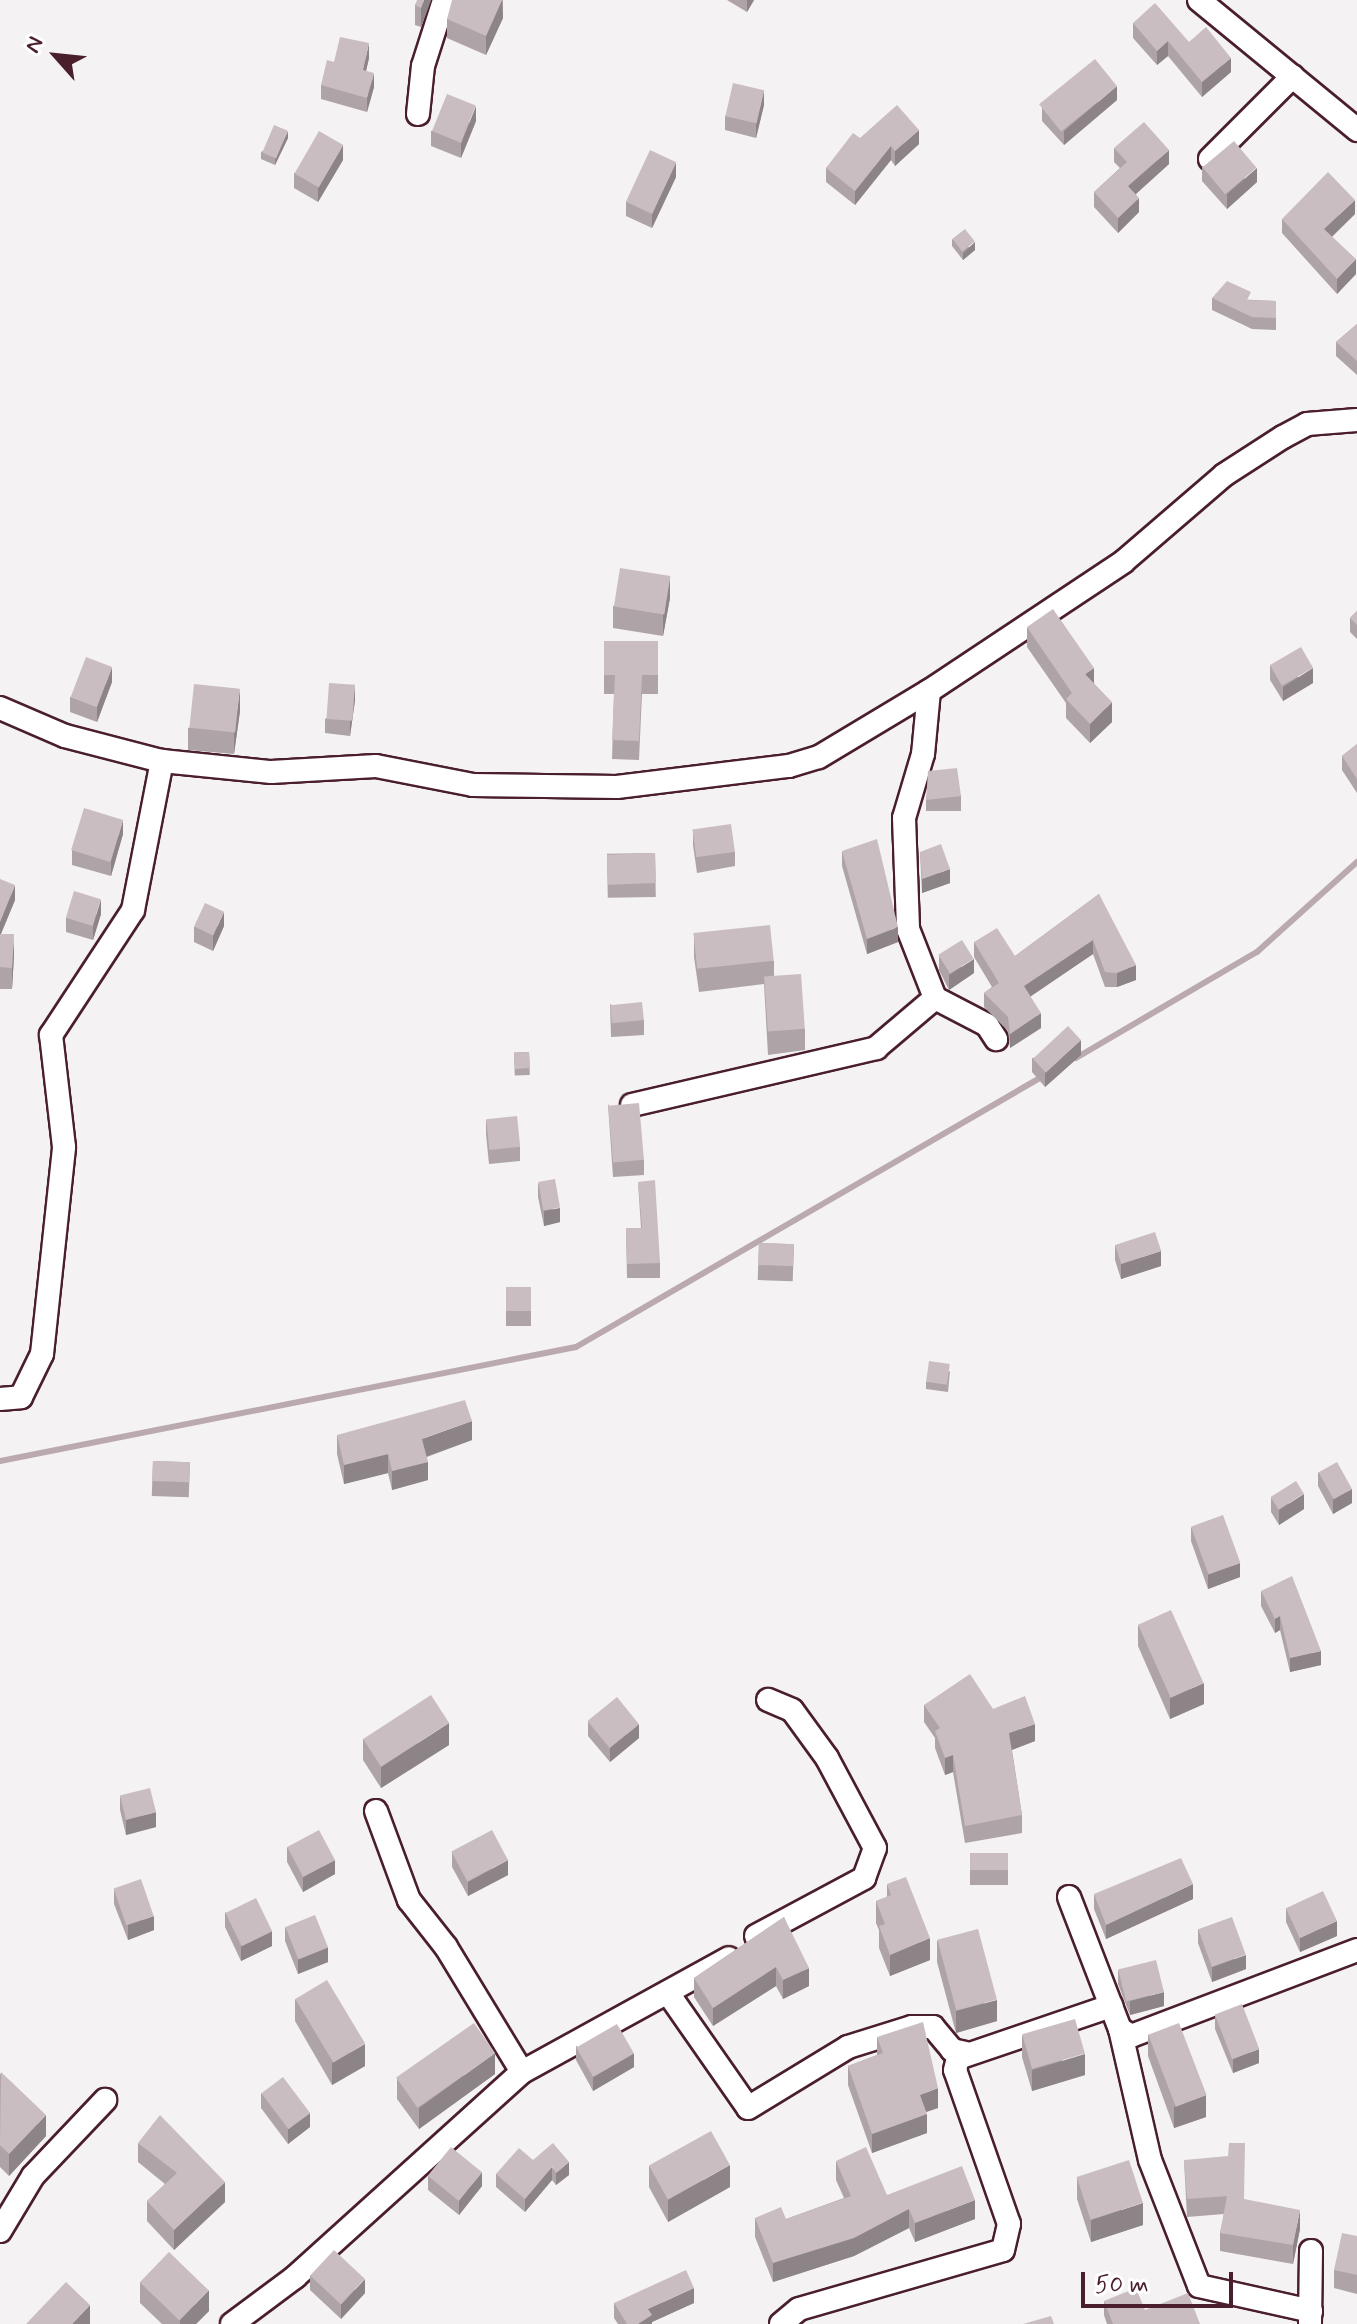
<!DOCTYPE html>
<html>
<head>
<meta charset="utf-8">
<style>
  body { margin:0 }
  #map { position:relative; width:1357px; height:2324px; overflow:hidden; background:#f4f2f2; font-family:Mynerve,sans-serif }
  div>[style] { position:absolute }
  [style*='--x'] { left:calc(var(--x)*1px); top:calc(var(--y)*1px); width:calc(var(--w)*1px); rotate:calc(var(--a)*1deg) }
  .stream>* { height:6px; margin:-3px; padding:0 3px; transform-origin:3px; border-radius:3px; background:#baa9ae }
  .roads { filter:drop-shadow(2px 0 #4a1f2b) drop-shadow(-2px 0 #4a1f2b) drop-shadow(0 2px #4a1f2b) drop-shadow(0 -2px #4a1f2b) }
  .minor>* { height:22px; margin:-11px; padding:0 11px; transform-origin:11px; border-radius:11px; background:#fff }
  .wall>* { inset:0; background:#aea3a6; transform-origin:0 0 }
  .shaded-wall>* { inset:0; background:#8d8487 }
  .building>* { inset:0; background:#cabdc1; transform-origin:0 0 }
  span { translate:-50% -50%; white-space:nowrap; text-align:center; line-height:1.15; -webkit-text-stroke:6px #fff; paint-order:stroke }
  .north { position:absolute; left:16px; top:16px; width:80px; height:80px; -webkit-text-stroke:6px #fff; paint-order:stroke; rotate:297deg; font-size:22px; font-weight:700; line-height:32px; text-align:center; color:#4a1f2b }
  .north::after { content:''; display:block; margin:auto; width:28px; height:36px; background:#4a1f2b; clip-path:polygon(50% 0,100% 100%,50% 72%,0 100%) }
  .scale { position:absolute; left:1081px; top:2272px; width:152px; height:36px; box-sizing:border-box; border:4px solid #4a1f2b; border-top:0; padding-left:10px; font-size:24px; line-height:28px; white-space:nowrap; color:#4a1f2b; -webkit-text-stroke:6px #fff; paint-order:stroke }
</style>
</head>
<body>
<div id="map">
  <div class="stream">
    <div style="--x:1076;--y:1058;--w:210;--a:-30.4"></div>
    <div style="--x:1257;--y:952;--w:135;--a:-42"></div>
    <div style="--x:0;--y:1461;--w:587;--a:-11.2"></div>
    <div style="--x:576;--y:1347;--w:542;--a:-30.11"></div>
  </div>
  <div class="roads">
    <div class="minor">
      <div style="--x:1199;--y:0;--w:205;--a:39.4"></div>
      <div style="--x:418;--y:114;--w:48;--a:-84.1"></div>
      <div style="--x:423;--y:66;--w:69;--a:-72.3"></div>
      <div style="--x:1210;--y:159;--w:117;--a:-45"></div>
      <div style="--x:929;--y:691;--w:63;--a:95.4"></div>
      <div style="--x:923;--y:754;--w:67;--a:106.5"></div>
      <div style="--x:904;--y:818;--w:111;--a:87.9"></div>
      <div style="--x:908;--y:929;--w:74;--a:68.6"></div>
      <div style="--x:935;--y:998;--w:59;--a:27.4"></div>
      <div style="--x:987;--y:1025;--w:17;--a:57"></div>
      <div style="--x:0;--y:708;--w:71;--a:23.3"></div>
      <div style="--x:65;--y:736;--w:100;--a:14.5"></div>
      <div style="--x:162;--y:761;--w:110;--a:5.8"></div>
      <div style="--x:271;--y:772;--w:105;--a:-3.3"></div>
      <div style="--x:376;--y:766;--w:99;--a:11.1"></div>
      <div style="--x:473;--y:785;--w:144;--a:0.8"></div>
      <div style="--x:617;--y:787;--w:173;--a:-7"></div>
      <div style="--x:789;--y:766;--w:31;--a:-17"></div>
      <div style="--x:819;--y:757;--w:128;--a:-31"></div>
      <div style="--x:929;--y:691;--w:233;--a:-33.6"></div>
      <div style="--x:1123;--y:562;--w:133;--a:-40.7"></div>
      <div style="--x:1224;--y:475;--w:70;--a:-32.8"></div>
      <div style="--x:1283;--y:437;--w:27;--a:-28"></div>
      <div style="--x:1307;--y:424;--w:50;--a:-4.6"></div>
      <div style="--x:632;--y:1105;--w:251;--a:-13.1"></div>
      <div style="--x:876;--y:1048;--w:77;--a:-40.3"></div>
      <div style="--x:0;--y:1399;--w:21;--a:-5"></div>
      <div style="--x:21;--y:1397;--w:48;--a:-64"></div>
      <div style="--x:42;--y:1354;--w:208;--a:-83.9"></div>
      <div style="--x:64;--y:1147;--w:113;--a:-96.6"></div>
      <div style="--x:51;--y:1035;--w:149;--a:-56.7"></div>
      <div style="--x:133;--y:910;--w:152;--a:-79"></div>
      <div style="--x:376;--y:1811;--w:95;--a:69.7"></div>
      <div style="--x:409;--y:1900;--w:60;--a:51.8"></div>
      <div style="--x:446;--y:1947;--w:146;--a:58.7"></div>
      <div style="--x:1069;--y:1897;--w:142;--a:68.9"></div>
      <div style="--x:1120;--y:2029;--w:13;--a:32"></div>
      <div style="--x:1131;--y:2036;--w:242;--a:-20.8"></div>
      <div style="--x:756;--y:1936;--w:123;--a:-28.2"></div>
      <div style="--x:864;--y:1878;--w:32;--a:-70"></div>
      <div style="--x:875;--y:1848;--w:102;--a:-118.1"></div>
      <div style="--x:827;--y:1758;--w:59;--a:-126.1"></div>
      <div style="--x:792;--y:1710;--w:26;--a:-157"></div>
      <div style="--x:670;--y:1996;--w:136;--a:55.1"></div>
      <div style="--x:748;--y:2108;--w:117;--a:-31.4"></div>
      <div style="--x:848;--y:2047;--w:67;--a:-17.4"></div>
      <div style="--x:912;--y:2027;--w:21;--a:0"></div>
      <div style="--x:933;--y:2027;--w:30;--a:50"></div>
      <div style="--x:952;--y:2050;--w:14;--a:12"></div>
      <div style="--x:1120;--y:2029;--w:134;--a:77.1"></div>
      <div style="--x:1150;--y:2160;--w:135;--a:68.7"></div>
      <div style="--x:1199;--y:2286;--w:115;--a:12.6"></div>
      <div style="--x:0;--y:2231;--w:64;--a:-59"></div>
      <div style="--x:33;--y:2176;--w:105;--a:-46.5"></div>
      <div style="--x:1310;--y:2323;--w:72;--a:-89.2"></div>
      <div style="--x:232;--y:2324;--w:79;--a:-36.7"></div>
      <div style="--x:295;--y:2277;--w:306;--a:-42.1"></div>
      <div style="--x:522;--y:2072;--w:236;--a:-28.8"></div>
      <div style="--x:781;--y:2324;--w:23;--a:-40"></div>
      <div style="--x:799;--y:2309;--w:212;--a:-16.1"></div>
      <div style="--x:1003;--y:2250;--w:27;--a:-77"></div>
      <div style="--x:1009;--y:2224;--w:163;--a:-109.3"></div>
      <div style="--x:955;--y:2070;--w:12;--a:-76"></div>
      <div style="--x:958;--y:2058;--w:162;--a:-18.8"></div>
    </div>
  </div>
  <div class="wall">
    <div style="clip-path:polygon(431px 0,421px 27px,415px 25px,415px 5px)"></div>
    <div style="clip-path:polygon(503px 0,503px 18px,486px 55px,447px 38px,447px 19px)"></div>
    <div style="clip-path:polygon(727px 0,754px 0,747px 12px)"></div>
    <div style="clip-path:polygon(1133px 23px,1189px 42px,1231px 72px,1202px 97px,1168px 56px,1157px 65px,1133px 38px)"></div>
    <div style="clip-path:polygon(369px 58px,366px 71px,374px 87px,367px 112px,321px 99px,321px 85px,334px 62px)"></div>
    <div style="clip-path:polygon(1117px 100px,1064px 145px,1042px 121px,1042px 107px)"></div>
    <div style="clip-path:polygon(764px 105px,756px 138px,725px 130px,725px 116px)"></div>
    <div style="clip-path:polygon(476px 121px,461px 158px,431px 146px,431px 131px)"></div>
    <div style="clip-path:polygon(288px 138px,275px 165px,261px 159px,261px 152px)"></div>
    <div style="clip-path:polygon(860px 138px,919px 144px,895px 166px,891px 160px,855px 205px,826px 182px,826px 168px)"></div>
    <div style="clip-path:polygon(1114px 148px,1169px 164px,1136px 194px,1139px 212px,1118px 233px,1094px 207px,1094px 192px,1120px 168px,1114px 162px)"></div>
    <div style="clip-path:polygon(343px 160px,318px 202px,294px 188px,294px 173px)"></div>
    <div style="clip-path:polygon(1202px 166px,1257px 182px,1227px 209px,1202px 181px)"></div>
    <div style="clip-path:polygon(676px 177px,652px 228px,626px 216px,626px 202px)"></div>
    <div style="clip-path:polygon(1355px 214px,1332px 237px,1356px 274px,1337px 294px,1282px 233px,1282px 219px)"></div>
    <div style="clip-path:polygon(952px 239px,975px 250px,963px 260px,952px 246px)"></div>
    <div style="clip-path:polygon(1212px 298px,1276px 301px,1276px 330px,1252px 329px,1212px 310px)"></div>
    <div style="clip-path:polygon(1357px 324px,1357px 375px,1336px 356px,1336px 342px)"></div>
    <div style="clip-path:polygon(670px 598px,663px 636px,613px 628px,613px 606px)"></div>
    <div style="clip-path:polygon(1357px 611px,1357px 639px,1350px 632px,1350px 618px)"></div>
    <div style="clip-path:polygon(1027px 627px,1094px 683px,1112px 722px,1090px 743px,1066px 718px,1066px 703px,1027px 647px)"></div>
    <div style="clip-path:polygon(604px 641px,658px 641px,658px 694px,642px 694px,639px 760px,612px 759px,614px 694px,604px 694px)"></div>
    <div style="clip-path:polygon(1270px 665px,1313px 683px,1283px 701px,1270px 680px)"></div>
    <div style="clip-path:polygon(112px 682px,97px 722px,70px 712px,70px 697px)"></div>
    <div style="clip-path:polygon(355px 700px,350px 736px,325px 733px,325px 719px)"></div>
    <div style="clip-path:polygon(240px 711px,234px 754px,188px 750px,188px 728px)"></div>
    <div style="clip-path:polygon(1357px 744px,1357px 793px,1342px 770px,1342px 756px)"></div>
    <div style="left:961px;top:796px;width:15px;height:35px;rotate:90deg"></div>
    <div style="clip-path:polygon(693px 831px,735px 852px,735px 866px,697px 873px,693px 845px)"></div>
    <div style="clip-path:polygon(123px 834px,111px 876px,72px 865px,72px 850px)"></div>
    <div style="clip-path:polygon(842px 851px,898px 942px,867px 954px,842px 866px)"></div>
    <div style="clip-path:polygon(920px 852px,950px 883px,922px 893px)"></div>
    <div style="left:655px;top:853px;width:44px;height:48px;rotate:89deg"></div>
    <div style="clip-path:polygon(0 879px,15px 900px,1px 934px,14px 956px,12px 989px,0 989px)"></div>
    <div style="clip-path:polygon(1099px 894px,1136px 980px,1117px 987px,1105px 987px,1093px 954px,1030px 996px,1041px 1028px,1010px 1048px,1008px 1031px,984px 1007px,984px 993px,992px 987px,974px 957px,974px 942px,1015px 956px)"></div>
    <div style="clip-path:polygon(101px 914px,93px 940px,66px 932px,66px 918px)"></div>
    <div style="clip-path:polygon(224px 926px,213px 951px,194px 942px,194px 927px)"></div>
    <div style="clip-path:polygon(694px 935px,774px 961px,774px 977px,805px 1029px,805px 1050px,768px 1055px,764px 984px,699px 992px,694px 957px)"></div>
    <div style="clip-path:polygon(939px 956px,974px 973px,949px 990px,939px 970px)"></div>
    <div style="clip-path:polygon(610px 1004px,644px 1020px,644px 1035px,611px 1037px)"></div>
    <div style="left:529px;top:1052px;width:23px;height:15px;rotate:88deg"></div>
    <div style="clip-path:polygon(1081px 1055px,1045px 1087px,1032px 1072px,1032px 1058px)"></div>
    <div style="clip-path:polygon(608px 1104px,644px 1160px,644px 1175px,613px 1177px)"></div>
    <div style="clip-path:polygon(486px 1120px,520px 1147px,520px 1161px,489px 1164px,486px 1134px)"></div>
    <div style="clip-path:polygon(638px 1182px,660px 1263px,660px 1278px,627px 1278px,626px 1228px,641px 1228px)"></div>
    <div style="clip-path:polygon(538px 1183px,560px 1222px,544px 1226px,538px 1197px)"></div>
    <div style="left:759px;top:1243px;width:35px;height:37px;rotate:2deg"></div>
    <div style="clip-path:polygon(1115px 1245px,1161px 1266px,1121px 1279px,1115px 1260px)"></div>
    <div style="left:506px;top:1287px;width:25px;height:39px"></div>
    <div style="clip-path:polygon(950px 1371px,948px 1392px,926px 1389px,926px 1382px)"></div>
    <div style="clip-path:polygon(337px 1435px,472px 1440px,427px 1457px,428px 1480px,392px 1490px,388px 1473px,344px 1484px,337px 1454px)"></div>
    <div style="left:153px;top:1461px;width:37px;height:35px;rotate:2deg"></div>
    <div style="clip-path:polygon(1318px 1472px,1352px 1503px,1333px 1514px,1318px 1486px)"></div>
    <div style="clip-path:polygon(1271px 1497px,1304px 1509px,1279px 1525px,1271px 1512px)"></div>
    <div style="clip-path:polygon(1191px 1527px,1240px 1577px,1208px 1589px,1191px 1541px)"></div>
    <div style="clip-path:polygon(1261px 1591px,1321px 1665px,1290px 1672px,1280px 1630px,1275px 1633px,1261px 1606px)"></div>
    <div style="clip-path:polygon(1138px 1625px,1204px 1704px,1170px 1719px,1138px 1646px)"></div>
    <div style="clip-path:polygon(924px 1705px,993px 1709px,1035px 1741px,1012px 1750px,1022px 1815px,1022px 1833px,965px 1843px,953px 1772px,945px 1775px,935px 1748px,935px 1738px,924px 1722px)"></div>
    <div style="clip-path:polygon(588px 1722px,639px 1738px,610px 1762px,588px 1736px)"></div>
    <div style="clip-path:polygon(363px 1739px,449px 1745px,381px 1788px,363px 1760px)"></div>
    <div style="clip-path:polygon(120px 1796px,156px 1827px,126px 1835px,120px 1810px)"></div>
    <div style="clip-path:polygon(287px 1847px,335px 1874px,303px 1892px,287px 1862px)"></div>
    <div style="clip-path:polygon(452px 1852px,508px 1875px,468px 1896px,452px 1867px)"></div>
    <div style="left:1008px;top:1853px;width:32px;height:38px;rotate:90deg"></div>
    <div style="clip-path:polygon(887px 1884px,930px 1960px,890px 1976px,879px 1948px,879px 1930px,876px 1923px,876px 1901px,887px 1897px)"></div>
    <div style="clip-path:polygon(114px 1890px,154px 1930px,128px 1940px,114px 1904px)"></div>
    <div style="clip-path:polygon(1094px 1894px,1193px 1899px,1106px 1939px,1094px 1909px)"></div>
    <div style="clip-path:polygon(1286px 1908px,1337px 1936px,1300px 1952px,1286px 1922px)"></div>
    <div style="clip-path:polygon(225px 1912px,272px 1946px,241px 1961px,225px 1927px)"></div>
    <div style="clip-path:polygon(784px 1917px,809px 1986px,783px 1999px,776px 1986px,713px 2026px,694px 1997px,694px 1978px)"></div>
    <div style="clip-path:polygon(285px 1927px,328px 1962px,298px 1974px,285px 1941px)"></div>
    <div style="clip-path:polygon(1198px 1929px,1246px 1969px,1212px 1982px,1198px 1943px)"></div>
    <div style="clip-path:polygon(937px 1940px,997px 2021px,956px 2033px,937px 1962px)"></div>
    <div style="clip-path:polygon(1118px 1970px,1164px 2006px,1130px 2015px,1118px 1984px)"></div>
    <div style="clip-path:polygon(295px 1999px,365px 2066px,332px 2085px,295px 2021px)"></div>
    <div style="clip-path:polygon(1215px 2014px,1259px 2063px,1233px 2073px,1215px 2029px)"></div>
    <div style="clip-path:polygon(1148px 2034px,1206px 2117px,1174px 2128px,1148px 2056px)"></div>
    <div style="clip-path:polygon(1022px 2035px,1085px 2075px,1032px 2091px,1022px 2057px)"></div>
    <div style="clip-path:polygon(877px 2037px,938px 2108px,926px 2112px,927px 2133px,872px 2153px,848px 2085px,848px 2066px,877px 2055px)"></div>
    <div style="clip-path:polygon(576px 2046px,634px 2067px,593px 2091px,576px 2060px)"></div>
    <div style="clip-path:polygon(0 2073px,46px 2136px,9px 2176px,0 2167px)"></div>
    <div style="clip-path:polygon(495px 2074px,419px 2129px,397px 2099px,397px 2078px)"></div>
    <div style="clip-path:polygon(261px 2093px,310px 2127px,288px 2144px,261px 2108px)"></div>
    <div style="clip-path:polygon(138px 2143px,225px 2202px,174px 2250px,147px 2221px,147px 2201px,165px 2184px,138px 2162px)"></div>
    <div style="clip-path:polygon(533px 2160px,569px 2175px,556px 2185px,552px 2180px,525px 2212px,496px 2187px,496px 2174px)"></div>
    <div style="clip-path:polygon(1184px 2160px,1244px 2199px,1300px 2229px,1293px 2264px,1220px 2251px,1220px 2233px,1224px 2214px,1187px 2217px)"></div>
    <div style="clip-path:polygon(836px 2161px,887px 2195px,975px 2219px,915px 2242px,909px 2228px,854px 2256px,773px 2282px,755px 2237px,755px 2218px,786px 2219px,844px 2198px,836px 2180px)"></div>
    <div style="clip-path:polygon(649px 2166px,730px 2187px,668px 2222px,649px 2187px)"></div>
    <div style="clip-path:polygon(428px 2176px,482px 2186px,459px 2215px,428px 2190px)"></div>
    <div style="clip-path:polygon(1077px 2177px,1143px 2225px,1091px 2242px,1077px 2199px)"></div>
    <div style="clip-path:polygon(1357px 2236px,1357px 2294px,1334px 2288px,1334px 2270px)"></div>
    <div style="clip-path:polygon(310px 2275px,365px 2293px,341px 2319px,310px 2290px)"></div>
    <div style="clip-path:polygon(140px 2282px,209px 2311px,196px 2324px,162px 2324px,140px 2303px)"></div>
    <div style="clip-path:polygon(1104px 2301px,1145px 2310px,1200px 2324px,1107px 2324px,1104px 2315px)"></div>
    <div style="clip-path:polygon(614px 2303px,694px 2303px,652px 2322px,652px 2324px,618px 2324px,614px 2318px)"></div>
  </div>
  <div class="shaded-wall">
    <div style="clip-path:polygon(424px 0,431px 0,421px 27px,421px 8px)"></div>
    <div style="clip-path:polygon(502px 0,503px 18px,486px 55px,486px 36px)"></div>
    <div style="clip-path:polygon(747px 0,754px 0,747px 12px)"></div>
    <div style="clip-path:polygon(1168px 41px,1168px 56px,1157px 65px,1157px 51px)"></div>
    <div style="clip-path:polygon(369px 43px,369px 58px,363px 84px,363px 70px)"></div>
    <div style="clip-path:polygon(1231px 58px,1231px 72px,1202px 97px,1202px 82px)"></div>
    <div style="clip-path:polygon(374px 73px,374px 87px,367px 112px,367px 98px)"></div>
    <div style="clip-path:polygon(1117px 86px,1117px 100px,1064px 145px,1064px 131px)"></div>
    <div style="clip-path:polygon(764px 90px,764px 105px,756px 138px,756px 124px)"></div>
    <div style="clip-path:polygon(476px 106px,476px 121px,461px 158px,461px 144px)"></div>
    <div style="clip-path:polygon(919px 130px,919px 144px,895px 166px,895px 151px)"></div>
    <div style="clip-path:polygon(288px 131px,288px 138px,275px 165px,275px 158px)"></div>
    <div style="clip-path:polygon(343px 145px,343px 160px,318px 202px,318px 188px)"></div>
    <div style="clip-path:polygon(891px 146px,891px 160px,855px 205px,855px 191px)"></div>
    <div style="clip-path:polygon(1169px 150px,1169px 164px,1128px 201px,1128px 186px)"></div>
    <div style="clip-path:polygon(676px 162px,676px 177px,652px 228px,652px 214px)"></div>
    <div style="clip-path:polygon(1257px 168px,1257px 182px,1227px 209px,1227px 194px)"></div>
    <div style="clip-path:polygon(1139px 198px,1139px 212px,1118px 233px,1118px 218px)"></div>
    <div style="clip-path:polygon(1355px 200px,1355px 214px,1324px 244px,1324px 229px)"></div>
    <div style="clip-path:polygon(975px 242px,975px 250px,963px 260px,963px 253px)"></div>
    <div style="clip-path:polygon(1356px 259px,1356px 274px,1337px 294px,1337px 279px)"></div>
    <div style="clip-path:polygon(670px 576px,670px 598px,663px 636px,663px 615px)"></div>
    <div style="clip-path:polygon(112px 667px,112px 682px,97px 722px,97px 707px)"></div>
    <div style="clip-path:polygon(1094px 668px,1094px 687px,1085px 674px)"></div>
    <div style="clip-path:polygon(1313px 668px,1313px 683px,1283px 701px,1283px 687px)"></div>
    <div style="clip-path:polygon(355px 685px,355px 700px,350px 736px,350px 722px)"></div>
    <div style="clip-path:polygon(240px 689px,240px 711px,234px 754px,234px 733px)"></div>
    <div style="clip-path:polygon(1112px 702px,1112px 722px,1090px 743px,1090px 724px)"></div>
    <div style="clip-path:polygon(123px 820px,123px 834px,111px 876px,111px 861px)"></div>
    <div style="clip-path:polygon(950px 869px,950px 883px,922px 893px,922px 879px)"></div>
    <div style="clip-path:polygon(15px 885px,15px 900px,0 936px,0 922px)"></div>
    <div style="clip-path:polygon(101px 899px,101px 914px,93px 940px,93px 926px)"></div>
    <div style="clip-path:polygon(224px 912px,224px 926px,213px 951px,213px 936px)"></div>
    <div style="clip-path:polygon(898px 927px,898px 942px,867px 954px,867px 939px)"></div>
    <div style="clip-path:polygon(14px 934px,14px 956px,12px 989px,12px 968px)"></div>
    <div style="clip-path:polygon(1093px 940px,1093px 954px,1024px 1001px,1024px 986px)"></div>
    <div style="clip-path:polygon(974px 959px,974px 973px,949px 990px,949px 975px)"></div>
    <div style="clip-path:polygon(1136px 965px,1136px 980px,1117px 987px,1117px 973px)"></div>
    <div style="clip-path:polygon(1041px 1013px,1041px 1028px,1010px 1048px,1010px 1034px)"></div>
    <div style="clip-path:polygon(1081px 1040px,1081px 1055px,1045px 1087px,1045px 1072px)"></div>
    <div style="clip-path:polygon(560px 1208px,560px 1222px,544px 1226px,544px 1211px)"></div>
    <div style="clip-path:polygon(1161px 1251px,1161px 1266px,1121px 1279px,1121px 1264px)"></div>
    <div style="clip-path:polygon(472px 1421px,472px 1440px,422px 1458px,422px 1439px)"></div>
    <div style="clip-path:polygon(388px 1454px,388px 1473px,344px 1484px,344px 1465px)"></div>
    <div style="clip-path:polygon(428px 1462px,428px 1480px,392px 1490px,392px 1471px)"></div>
    <div style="clip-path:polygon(1352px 1489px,1352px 1503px,1333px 1514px,1333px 1499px)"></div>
    <div style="clip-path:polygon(1304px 1494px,1304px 1509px,1279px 1525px,1279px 1510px)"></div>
    <div style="clip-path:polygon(1240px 1563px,1240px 1577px,1208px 1589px,1208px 1574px)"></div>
    <div style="clip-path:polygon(1280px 1616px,1280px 1630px,1275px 1633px,1275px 1619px)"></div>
    <div style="clip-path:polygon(1321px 1651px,1321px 1665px,1290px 1672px,1290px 1658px)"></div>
    <div style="clip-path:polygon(1204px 1683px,1204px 1704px,1170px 1719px,1170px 1698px)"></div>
    <div style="clip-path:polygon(449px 1723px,449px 1745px,381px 1788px,381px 1767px)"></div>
    <div style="clip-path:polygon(639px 1724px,639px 1738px,610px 1762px,610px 1748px)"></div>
    <div style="clip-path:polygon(1035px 1724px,1035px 1741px,1009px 1751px,1009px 1733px)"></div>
    <div style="clip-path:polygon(953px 1755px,953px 1772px,945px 1775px,945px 1758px)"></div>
    <div style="clip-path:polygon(156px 1812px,156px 1827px,126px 1835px,126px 1820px)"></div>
    <div style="clip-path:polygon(335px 1860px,335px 1874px,303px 1892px,303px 1877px)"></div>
    <div style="clip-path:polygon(508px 1860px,508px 1875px,468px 1896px,468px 1882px)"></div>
    <div style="clip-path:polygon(1193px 1884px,1193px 1899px,1106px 1939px,1106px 1925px)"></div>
    <div style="clip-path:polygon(154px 1916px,154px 1930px,128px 1940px,128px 1925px)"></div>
    <div style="clip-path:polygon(1337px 1921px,1337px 1936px,1300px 1952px,1300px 1938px)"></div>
    <div style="clip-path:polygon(272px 1931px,272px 1946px,241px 1961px,241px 1946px)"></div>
    <div style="clip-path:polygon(930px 1938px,930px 1960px,890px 1976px,890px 1955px)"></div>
    <div style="clip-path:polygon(328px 1947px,328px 1962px,298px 1974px,298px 1959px)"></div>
    <div style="clip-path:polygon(1246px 1955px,1246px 1969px,1212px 1982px,1212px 1967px)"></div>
    <div style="clip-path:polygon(776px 1967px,776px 1986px,713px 2026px,713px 2008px)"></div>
    <div style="clip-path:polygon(809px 1968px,809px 1986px,783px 1999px,783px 1980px)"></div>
    <div style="clip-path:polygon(1164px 1992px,1164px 2006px,1130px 2015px,1130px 2001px)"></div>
    <div style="clip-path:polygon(997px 2000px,997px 2021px,956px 2033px,956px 2011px)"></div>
    <div style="clip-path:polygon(365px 2044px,365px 2066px,332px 2085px,332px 2063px)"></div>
    <div style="clip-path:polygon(1259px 2049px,1259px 2063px,1233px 2073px,1233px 2059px)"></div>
    <div style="clip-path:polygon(495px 2053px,495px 2074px,419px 2129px,419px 2108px)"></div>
    <div style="clip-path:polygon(634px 2053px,634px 2067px,593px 2091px,593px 2076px)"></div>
    <div style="clip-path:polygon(1085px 2054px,1085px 2075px,1032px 2091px,1032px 2070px)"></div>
    <div style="clip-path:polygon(938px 2088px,938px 2108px,920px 2114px,920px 2095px)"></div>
    <div style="clip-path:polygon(1206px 2095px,1206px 2117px,1174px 2128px,1174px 2107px)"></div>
    <div style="clip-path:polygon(310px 2113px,310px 2127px,288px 2144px,288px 2129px)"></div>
    <div style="clip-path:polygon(927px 2114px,927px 2133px,872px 2153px,872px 2134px)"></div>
    <div style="clip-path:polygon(46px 2115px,46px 2136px,9px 2176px,9px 2154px)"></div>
    <div style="clip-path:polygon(569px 2162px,569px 2175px,556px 2185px,556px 2173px)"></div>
    <div style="clip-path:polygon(730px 2165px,730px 2187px,668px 2222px,668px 2200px)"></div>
    <div style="clip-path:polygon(552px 2167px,552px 2180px,525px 2212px,525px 2199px)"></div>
    <div style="clip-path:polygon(482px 2172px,482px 2186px,459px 2215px,459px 2200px)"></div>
    <div style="clip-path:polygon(225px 2182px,225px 2202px,174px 2250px,174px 2230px)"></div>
    <div style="clip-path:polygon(975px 2200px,975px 2219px,915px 2242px,915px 2223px)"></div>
    <div style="clip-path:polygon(1143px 2203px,1143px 2225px,1091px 2242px,1091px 2220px)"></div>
    <div style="clip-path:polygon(909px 2209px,909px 2228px,854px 2256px,773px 2282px,773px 2263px)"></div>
    <div style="clip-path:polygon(1300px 2210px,1300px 2229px,1293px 2264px,1293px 2245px)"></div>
    <div style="clip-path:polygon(365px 2279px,365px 2293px,341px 2319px,341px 2305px)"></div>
    <div style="clip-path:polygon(694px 2288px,694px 2303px,652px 2322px,652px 2324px,638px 2324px,648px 2309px)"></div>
    <div style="clip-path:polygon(209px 2290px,209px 2311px,196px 2324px,180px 2324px,180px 2320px)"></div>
    <div style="clip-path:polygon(90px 2305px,90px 2324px,72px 2324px)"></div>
  </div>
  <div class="building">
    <div style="clip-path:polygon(417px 0,424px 0,421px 8px,415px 5px)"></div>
    <div style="clip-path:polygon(452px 0,502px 0,486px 36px,447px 19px)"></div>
    <div style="clip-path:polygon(1155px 3px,1189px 42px,1206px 27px,1231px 58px,1202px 82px,1168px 41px,1157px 51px,1133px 23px)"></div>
    <div style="clip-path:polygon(340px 37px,369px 43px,363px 70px,374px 73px,367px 98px,321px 85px,327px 60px,334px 62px)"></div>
    <div style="left:1095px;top:59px;width:35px;height:72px;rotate:51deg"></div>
    <div style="left:733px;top:83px;width:32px;height:34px;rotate:13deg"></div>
    <div style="left:447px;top:94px;width:31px;height:40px;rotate:22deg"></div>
    <div style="clip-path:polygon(897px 105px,919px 130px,895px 151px,891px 146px,855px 191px,826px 168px,853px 133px,860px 138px)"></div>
    <div style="clip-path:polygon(1144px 122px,1169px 150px,1128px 186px,1139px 198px,1118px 218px,1094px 192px,1127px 162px,1114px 148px)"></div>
    <div style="left:274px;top:125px;width:15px;height:30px;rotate:23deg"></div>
    <div style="left:319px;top:131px;width:28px;height:49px;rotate:30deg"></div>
    <div style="left:1234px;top:141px;width:35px;height:41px;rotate:50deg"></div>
    <div style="left:650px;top:150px;width:29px;height:57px;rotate:25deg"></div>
    <div style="clip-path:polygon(1328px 172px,1355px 200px,1324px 229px,1356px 259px,1337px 279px,1282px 219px)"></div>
    <div style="left:965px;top:229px;width:16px;height:16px;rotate:52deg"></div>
    <div style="clip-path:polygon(1227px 281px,1251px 292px,1247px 300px,1276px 301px,1276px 318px,1252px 317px,1212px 298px)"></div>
    <div style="clip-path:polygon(1357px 324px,1357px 361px,1336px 342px)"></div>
    <div style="left:620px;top:568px;width:51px;height:39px;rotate:9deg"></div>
    <div style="clip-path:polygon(1053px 609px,1094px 668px,1085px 674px,1112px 702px,1090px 724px,1066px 699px,1072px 693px,1027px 627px)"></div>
    <div style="clip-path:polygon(1357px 611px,1357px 625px,1350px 618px)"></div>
    <div style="clip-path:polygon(604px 641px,658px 641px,658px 675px,642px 675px,639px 741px,612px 740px,615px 675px,604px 675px)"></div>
    <div style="left:1301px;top:647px;width:24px;height:36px;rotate:60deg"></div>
    <div style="left:86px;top:657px;width:28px;height:43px;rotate:21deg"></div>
    <div style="left:329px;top:683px;width:26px;height:36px;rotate:4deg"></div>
    <div style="left:194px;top:684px;width:46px;height:44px;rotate:6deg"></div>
    <div style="clip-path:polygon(1357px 744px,1357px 779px,1342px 756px)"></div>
    <div style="clip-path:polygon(957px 768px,961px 796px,926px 800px,928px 771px)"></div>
    <div style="left:84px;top:808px;width:41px;height:44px;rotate:17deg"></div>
    <div style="left:731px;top:824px;width:28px;height:39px;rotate:82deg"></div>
    <div style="clip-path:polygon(877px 839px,898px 927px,867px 939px,842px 851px)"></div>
    <div style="clip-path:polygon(941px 844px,950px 869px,922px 879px,920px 852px)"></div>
    <div style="left:655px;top:853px;width:30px;height:48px;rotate:88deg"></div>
    <div style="clip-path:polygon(0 879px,15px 885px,0 922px)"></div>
    <div style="left:74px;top:891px;width:28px;height:28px;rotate:17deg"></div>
    <div style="clip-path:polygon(1099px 894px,1136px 965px,1117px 973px,1105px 972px,1093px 940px,1024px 986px,1041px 1013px,1010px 1034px,1008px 1017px,984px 993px,999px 983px,974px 942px,997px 928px,1015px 956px)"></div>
    <div style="left:205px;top:903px;width:21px;height:26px;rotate:25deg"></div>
    <div style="left:770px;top:925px;width:36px;height:77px;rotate:84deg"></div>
    <div style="clip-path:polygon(0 934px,14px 934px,12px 968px,0 967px)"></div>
    <div style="left:962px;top:940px;width:22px;height:28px;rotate:58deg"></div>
    <div style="left:801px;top:974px;width:55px;height:37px;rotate:86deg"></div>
    <div style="left:642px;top:1002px;width:18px;height:32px;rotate:84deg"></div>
    <div style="left:1068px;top:1026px;width:19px;height:48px;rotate:47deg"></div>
    <div style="left:529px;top:1052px;width:16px;height:15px;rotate:86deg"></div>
    <div style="left:639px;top:1103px;width:57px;height:31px;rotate:85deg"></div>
    <div style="left:517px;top:1116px;width:31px;height:31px;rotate:84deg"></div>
    <div style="left:555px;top:1179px;width:29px;height:17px;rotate:80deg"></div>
    <div style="clip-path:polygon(655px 1180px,660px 1263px,627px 1264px,626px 1228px,642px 1228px,638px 1182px)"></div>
    <div style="left:1155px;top:1232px;width:20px;height:42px;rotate:72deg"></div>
    <div style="left:759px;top:1243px;width:35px;height:22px;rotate:2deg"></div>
    <div style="left:506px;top:1287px;width:25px;height:24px"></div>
    <div style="left:929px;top:1361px;width:21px;height:21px;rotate:8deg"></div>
    <div style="clip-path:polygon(465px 1400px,472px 1421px,422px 1439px,428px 1462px,392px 1471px,388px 1454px,344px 1465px,337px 1435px)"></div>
    <div style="left:153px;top:1461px;width:37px;height:20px;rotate:2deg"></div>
    <div style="left:1337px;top:1462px;width:31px;height:21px;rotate:61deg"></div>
    <div style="left:1296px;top:1481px;width:15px;height:30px;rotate:58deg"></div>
    <div style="left:1223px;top:1515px;width:51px;height:34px;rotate:70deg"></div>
    <div style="clip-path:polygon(1292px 1576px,1321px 1651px,1290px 1658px,1280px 1616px,1275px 1619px,1261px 1591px)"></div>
    <div style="left:1171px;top:1610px;width:80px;height:36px;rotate:66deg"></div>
    <div style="clip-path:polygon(970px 1674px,993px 1709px,1025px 1696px,1035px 1724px,1009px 1733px,1022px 1815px,965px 1826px,953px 1755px,945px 1758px,935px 1731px,940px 1728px,924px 1705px)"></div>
    <div style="left:431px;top:1695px;width:33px;height:81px;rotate:57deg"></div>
    <div style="left:617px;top:1697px;width:35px;height:38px;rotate:51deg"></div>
    <div style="left:150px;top:1788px;width:25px;height:31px;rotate:76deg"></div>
    <div style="left:319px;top:1830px;width:34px;height:36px;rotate:62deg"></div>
    <div style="left:492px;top:1830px;width:34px;height:46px;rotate:62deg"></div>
    <div style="left:1008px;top:1853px;width:17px;height:38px;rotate:90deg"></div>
    <div style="clip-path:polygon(1181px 1858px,1193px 1884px,1106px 1925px,1094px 1894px)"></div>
    <div style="clip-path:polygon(906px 1877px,930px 1938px,890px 1955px,879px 1926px,885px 1924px,876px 1901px,891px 1895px,887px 1884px)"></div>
    <div style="left:141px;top:1879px;width:39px;height:29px;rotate:71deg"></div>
    <div style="left:1323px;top:1891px;width:33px;height:41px;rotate:65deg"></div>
    <div style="left:256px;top:1898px;width:37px;height:34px;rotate:64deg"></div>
    <div style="left:315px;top:1915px;width:35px;height:32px;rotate:68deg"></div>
    <div style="clip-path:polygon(784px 1917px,809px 1968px,783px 1980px,776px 1967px,713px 2008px,694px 1978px)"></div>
    <div style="left:1232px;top:1917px;width:40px;height:36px;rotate:70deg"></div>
    <div style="left:978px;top:1929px;width:73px;height:42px;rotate:75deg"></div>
    <div style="left:1156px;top:1960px;width:33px;height:39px;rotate:76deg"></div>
    <div style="left:327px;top:1980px;width:74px;height:37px;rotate:59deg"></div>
    <div style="left:1242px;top:2004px;width:48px;height:29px;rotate:69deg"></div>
    <div style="left:1075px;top:2019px;width:36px;height:55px;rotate:74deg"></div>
    <div style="clip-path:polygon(923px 2022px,938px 2088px,920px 2095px,927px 2114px,872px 2134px,848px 2066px,883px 2053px,877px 2037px)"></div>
    <div style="left:474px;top:2023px;width:37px;height:95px;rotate:55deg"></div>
    <div style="left:1179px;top:2023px;width:77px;height:33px;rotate:69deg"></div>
    <div style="left:617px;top:2024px;width:34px;height:47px;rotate:60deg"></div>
    <div style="clip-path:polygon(1px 2072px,46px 2115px,9px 2154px,0 2145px)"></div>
    <div style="left:283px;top:2077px;width:45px;height:27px;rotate:53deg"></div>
    <div style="clip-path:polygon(160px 2115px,225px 2182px,174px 2230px,147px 2201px,177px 2173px,138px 2143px)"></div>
    <div style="left:711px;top:2131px;width:39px;height:71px;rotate:61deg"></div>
    <div style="clip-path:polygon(553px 2143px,569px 2162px,556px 2173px,552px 2167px,525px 2199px,496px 2174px,519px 2148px,533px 2160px)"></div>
    <div style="clip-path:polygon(1229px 2143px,1245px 2143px,1244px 2199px,1300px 2210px,1293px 2245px,1220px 2233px,1227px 2196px,1187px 2199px,1184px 2160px,1228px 2156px)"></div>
    <div style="left:451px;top:2147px;width:40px;height:37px;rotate:39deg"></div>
    <div style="clip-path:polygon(866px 2147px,887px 2195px,962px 2166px,975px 2200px,915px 2223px,909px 2209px,854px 2238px,773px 2263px,755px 2218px,781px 2207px,786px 2219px,851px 2196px,836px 2161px)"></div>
    <div style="left:1129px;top:2160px;width:45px;height:55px;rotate:72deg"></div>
    <div style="clip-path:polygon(1342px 2233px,1357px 2236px,1357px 2275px,1334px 2270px)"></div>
    <div style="left:334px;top:2250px;width:42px;height:35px;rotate:43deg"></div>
    <div style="left:169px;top:2252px;width:55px;height:42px;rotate:44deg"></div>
    <div style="clip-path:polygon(686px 2270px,694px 2288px,648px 2309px,652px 2315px,638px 2324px,627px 2324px,614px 2303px)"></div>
    <div style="clip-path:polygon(66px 2282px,90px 2305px,72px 2324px,26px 2324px)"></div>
    <div style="clip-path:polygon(1136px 2288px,1145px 2310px,1188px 2293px,1200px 2324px,1113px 2324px,1104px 2301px)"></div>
    <div style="clip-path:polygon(1051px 2316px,1054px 2324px,1023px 2324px)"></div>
  </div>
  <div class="north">N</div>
  <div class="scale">50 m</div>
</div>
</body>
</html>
